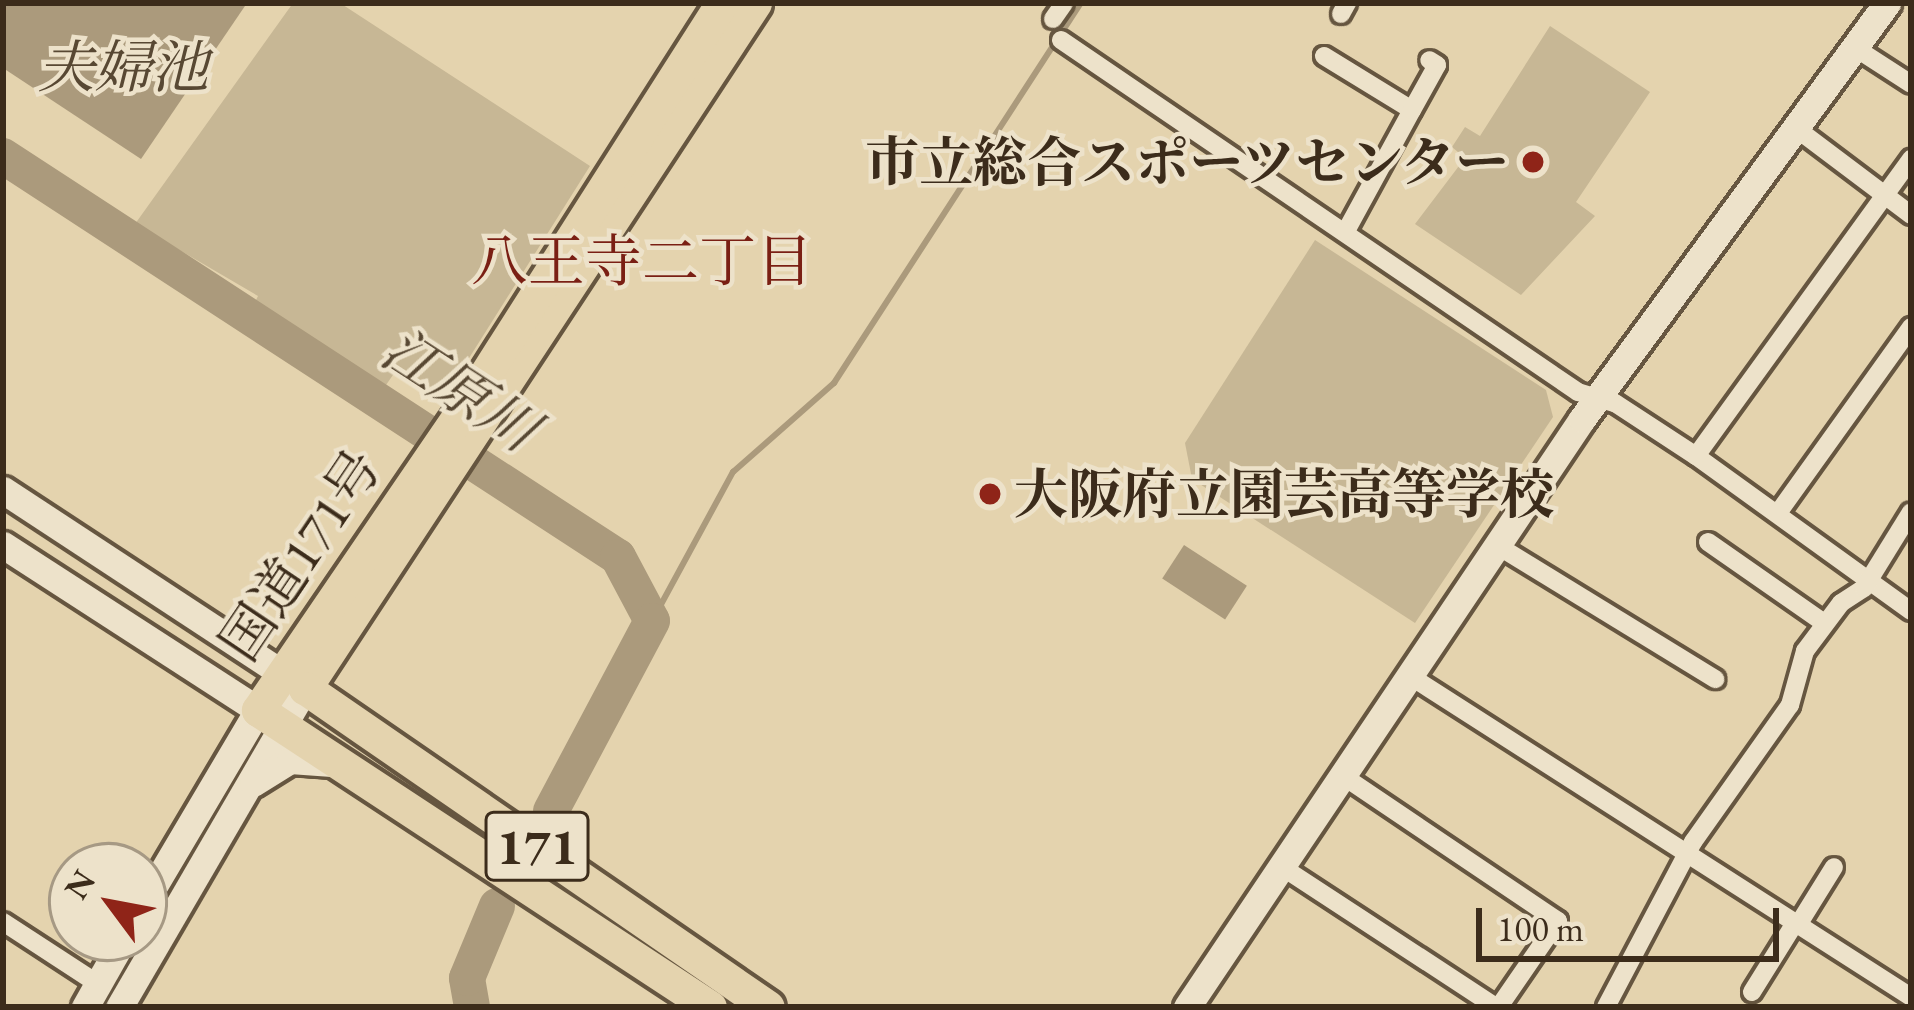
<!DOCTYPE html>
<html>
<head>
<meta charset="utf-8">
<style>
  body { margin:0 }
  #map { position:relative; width:1914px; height:1010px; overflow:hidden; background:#e4d3ae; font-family:"EB Garamond","Noto Serif JP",serif }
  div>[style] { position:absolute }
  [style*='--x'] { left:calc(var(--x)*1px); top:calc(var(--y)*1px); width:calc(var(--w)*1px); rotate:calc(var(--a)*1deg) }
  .green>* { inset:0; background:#c7b795 }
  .water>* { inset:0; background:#ab9a7c; transform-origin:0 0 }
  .stream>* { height:6px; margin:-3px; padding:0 3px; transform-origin:3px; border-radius:3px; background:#ab9a7c }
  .river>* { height:36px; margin:-18px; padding:0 18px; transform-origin:18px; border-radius:18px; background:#ab9a7c }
  .roads { filter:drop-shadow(3px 0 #665640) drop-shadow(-3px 0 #665640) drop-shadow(0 3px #665640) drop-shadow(0 -3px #665640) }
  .street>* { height:18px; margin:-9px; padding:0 9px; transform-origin:9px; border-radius:9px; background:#ede2ca }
  .secondary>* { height:27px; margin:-13.5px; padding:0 13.5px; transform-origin:13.5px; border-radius:13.5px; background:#ede2ca }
  .highway>* { height:33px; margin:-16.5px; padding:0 16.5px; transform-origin:16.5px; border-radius:16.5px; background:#e4d3ae }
  .dots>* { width:33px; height:33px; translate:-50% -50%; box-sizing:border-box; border:6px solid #ede2ca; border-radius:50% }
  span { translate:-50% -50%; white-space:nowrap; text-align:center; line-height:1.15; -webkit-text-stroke:9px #ede2ca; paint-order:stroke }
  .shield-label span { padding:3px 9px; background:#ede2ca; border:3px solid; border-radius:9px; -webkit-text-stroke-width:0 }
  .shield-label { font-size:51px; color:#3c2c1b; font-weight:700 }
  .poi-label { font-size:54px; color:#3c2c1b; font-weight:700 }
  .right { translate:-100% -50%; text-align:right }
  .left { translate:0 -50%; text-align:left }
  .street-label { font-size:54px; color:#3c2c1b }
  .water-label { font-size:57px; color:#584833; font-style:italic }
  .neighbourhood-label { font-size:57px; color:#7a1f14 }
  .frame { position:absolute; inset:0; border:6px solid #3c2c1b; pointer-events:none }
  .north { position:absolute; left:48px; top:842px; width:120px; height:120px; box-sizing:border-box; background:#ede2ca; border:3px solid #a69984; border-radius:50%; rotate:302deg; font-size:33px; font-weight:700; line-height:48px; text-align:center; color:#3c2c1b }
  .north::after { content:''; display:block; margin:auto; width:42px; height:54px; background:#8f2418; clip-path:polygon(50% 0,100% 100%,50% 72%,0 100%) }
  .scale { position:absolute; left:1476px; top:908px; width:303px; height:54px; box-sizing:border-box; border:6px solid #3c2c1b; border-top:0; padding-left:15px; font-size:36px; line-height:42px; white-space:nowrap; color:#3c2c1b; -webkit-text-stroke:9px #ede2ca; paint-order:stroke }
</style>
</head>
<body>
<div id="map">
  <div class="green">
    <div style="clip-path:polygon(293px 3px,340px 3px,590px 166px,442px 401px,395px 372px,386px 385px,255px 302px,258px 296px,135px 224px)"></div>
    <div style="clip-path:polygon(1550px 26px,1650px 92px,1576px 202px,1595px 216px,1521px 295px,1415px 224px,1465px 158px,1452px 147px,1465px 127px,1480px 136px)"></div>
    <div style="clip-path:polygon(1315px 240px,1546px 390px,1553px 417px,1415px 623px,1192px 479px,1185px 443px)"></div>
  </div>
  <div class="water">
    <div style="clip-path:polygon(3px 3px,247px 3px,141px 159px,3px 68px)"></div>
    <div style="left:1184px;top:545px;width:75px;height:40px;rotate:33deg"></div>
  </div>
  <div class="stream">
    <div style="--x:652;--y:621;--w:170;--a:-61.5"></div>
    <div style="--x:733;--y:472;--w:135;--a:-41.4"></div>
    <div style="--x:834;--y:383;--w:453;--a:-57"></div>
  </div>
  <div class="river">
    <div style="--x:3;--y:156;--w:734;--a:33.11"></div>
    <div style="--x:618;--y:557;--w:72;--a:62"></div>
    <div style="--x:652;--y:621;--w:215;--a:118"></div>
    <div style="--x:472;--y:1007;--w:29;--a:-100"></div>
    <div style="--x:467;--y:978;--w:78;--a:-67.4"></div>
  </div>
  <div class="roads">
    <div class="street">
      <div style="--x:1341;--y:14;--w:13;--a:-61"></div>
      <div style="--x:1053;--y:19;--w:19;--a:-55"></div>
      <div style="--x:1061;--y:40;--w:625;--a:34.25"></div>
      <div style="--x:1578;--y:392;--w:39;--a:17"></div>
      <div style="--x:1615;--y:403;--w:97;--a:33.2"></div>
      <div style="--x:1696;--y:456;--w:265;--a:35.8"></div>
      <div style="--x:1857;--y:49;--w:64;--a:32.9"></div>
      <div style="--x:1324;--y:56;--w:103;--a:31.5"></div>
      <div style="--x:1412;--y:110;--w:138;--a:118.6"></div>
      <div style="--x:1412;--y:110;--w:51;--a:-60.9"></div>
      <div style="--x:1437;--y:65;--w:9;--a:-148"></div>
      <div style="--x:1797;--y:129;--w:143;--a:37"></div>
      <div style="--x:1696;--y:456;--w:367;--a:-54.1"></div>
      <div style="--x:1778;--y:513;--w:229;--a:-54.4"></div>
      <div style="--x:1708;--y:542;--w:141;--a:34.9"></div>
      <div style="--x:1498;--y:546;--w:255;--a:31.5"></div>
      <div style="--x:1410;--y:676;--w:595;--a:32.65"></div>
      <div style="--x:1343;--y:776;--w:259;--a:34"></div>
      <div style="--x:1558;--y:921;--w:104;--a:124.5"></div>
      <div style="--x:1282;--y:867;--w:256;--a:33.2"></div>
      <div style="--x:3;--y:922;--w:113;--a:33.1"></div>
      <div style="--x:1798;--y:925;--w:68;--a:-58.2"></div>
      <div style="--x:1752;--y:992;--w:81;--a:-58.1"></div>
      <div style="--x:1606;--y:1007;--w:187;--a:-62.2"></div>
      <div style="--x:1693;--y:842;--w:168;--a:-54.7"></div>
      <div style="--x:1790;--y:705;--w:56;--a:-74.5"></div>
      <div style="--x:1805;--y:651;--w:60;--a:-53.1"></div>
      <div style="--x:1841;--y:603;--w:27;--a:-33"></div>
      <div style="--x:1864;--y:588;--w:89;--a:-58.3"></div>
    </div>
    <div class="secondary">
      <div style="--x:3;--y:490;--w:361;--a:33.3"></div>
      <div style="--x:305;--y:688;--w:369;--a:120.2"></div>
      <div style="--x:3;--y:545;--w:304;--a:32.9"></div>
      <div style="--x:258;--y:710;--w:224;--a:120.6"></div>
      <div style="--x:253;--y:783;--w:44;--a:-31.9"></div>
      <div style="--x:290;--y:760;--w:42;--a:4.1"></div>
      <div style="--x:85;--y:1007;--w:79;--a:-60.5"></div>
      <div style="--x:1187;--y:1007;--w:708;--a:-56.11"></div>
      <div style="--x:1582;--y:419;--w:516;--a:-53.75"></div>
    </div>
    <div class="highway">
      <div style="--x:755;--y:3;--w:820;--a:123.3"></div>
      <div style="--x:305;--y:688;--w:562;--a:34.57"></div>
      <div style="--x:710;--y:1007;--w:541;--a:-146.69"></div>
      <div style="--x:258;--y:710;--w:362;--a:-55.7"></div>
      <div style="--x:462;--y:411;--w:484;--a:-57.5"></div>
    </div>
  </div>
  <div class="dots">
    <div style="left:1533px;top:162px;background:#8f2418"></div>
    <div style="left:990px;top:494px;background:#8f2418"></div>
  </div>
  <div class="shield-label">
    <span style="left:537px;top:846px">171</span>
  </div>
  <div class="poi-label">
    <span class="right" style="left:1509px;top:162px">市立総合スポーツセンター</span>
    <span class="left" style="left:1014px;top:494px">大阪府立園芸高等学校</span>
  </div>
  <div class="street-label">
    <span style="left:300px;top:555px;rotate:-56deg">国道171号</span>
  </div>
  <div class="water-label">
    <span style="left:123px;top:68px">夫婦池</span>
    <span style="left:460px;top:390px;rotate:33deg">江原川</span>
  </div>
  <div class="neighbourhood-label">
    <span style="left:642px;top:262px">八王寺二丁目</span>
  </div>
  <div class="frame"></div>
  <div class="north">N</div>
  <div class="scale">100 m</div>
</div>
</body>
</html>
